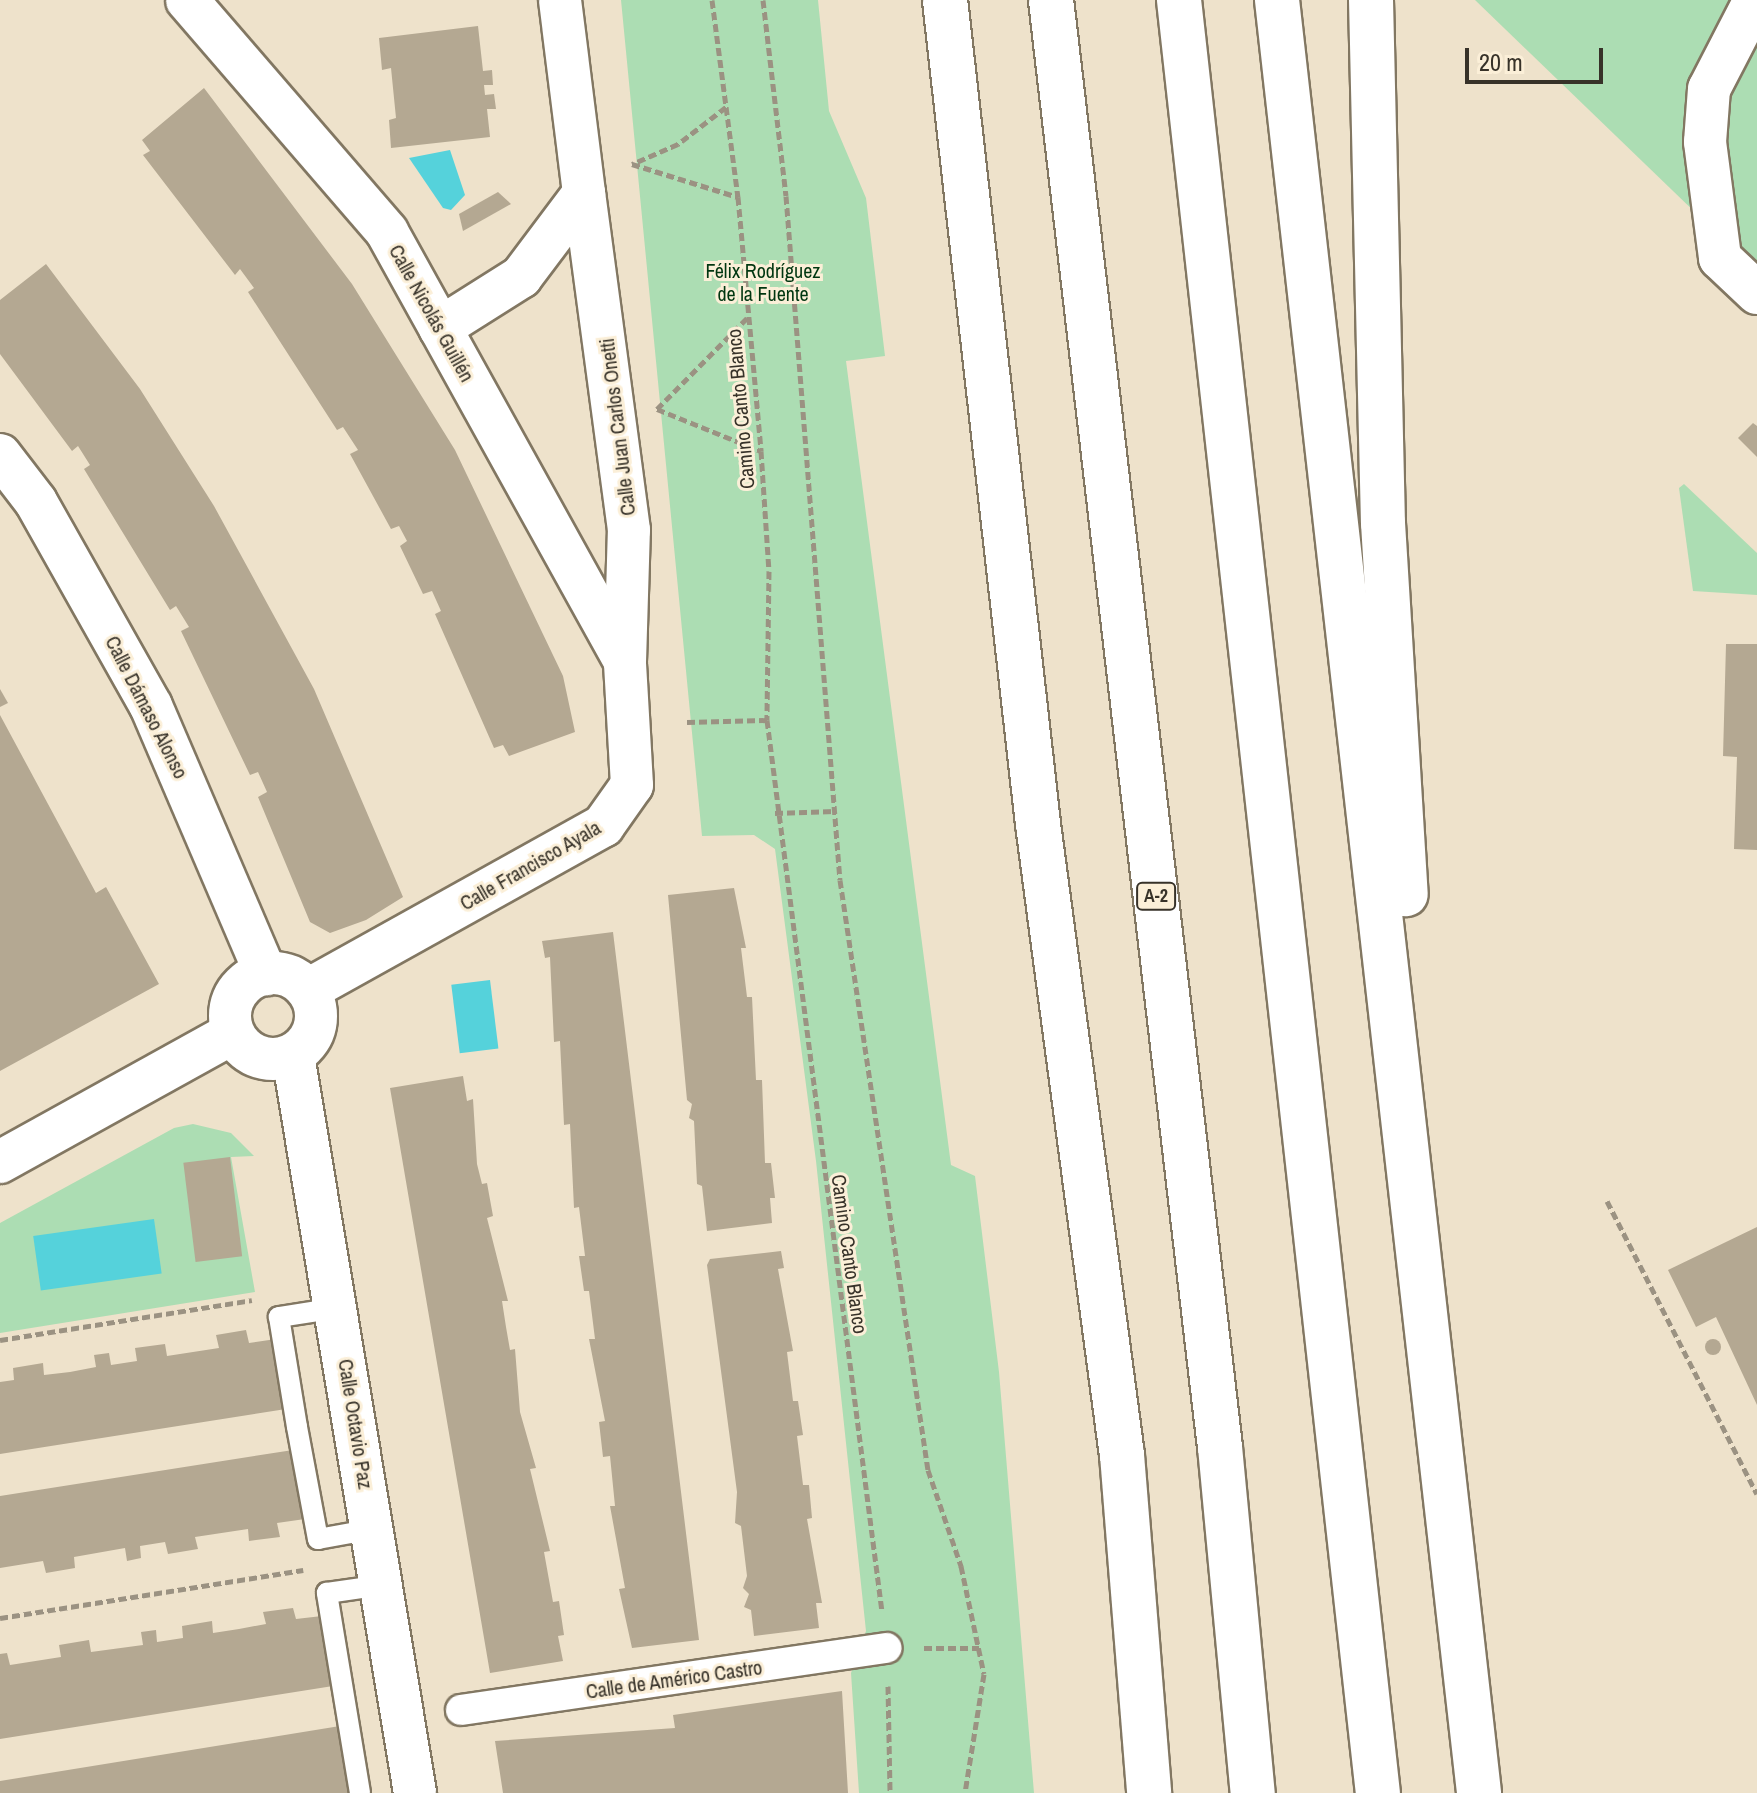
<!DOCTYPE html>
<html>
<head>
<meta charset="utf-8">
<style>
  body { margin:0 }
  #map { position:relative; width:1757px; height:1793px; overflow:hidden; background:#eee2cb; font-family:"Archivo Narrow",sans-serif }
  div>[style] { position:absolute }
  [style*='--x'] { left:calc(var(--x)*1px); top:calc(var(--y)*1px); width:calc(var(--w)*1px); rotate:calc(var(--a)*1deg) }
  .green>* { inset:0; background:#acddb3 }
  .water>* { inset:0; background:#55d2db; transform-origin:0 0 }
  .building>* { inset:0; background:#b4a892; transform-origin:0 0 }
  .round { border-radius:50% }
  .path>* { height:5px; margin-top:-2.5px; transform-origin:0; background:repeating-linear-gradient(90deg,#9b9282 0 8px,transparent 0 12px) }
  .roads { filter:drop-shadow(2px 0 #827762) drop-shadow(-2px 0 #827762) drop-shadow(0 2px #827762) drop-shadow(0 -2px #827762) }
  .service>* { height:20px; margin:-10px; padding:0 10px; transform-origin:10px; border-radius:10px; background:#fff }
  .pedestrian>* { height:30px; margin:-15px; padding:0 15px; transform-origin:15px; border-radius:15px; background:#fff }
  .minor>* { height:42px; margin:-21px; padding:0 21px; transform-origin:21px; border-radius:21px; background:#fff }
  .minor>.ring { margin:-21px; padding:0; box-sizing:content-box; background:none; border:42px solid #fff; border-radius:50% }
  .trunk>* { height:44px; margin:-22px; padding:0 22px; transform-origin:22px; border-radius:22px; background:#fff }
  .motorway>* { height:44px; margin:-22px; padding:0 22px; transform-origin:22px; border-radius:22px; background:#fff }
  span { translate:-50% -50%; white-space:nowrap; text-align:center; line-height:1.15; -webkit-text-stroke:6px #fbefd8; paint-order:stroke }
  .shield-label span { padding:2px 6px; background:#fbefd8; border:2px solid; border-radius:6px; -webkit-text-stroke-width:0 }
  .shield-label { font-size:18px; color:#373229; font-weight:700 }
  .park-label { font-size:20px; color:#003610 }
  .street-label { font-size:20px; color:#373229 }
  .scale { position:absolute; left:1465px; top:48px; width:138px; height:36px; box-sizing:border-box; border:4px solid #373229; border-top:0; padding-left:10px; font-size:24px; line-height:28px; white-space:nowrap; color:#373229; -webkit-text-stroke:6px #fbefd8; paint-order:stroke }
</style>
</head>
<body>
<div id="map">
  <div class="green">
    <div style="clip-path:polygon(621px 0,818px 0,829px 111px,866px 198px,885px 356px,846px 361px,951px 1165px,975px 1176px,999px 1372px,1034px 1793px,859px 1793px,851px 1673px,866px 1631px,816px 1161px,775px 849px,754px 835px,702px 836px)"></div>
    <div style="clip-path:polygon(1475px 0,1757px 0,1757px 272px)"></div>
    <div style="clip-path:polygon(1684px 484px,1757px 553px,1757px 595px,1693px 591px,1679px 488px)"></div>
    <div style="clip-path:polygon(193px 1124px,231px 1133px,254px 1156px,231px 1157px,255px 1292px,0 1333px,0 1223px,174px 1128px)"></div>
  </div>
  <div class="water">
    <div style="clip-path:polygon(450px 150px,465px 195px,451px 210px,443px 208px,409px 158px)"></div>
    <div style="left:490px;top:980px;width:69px;height:39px;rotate:83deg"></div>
    <div style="left:154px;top:1219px;width:55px;height:122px;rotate:82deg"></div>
  </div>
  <div class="building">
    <div style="clip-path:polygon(478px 26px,483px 71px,492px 70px,493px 85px,484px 85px,485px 95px,494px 94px,496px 109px,487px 109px,490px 137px,391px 148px,389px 120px,396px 118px,391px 68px,382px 70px,379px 38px)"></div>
    <div style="clip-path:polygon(204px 88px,352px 284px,455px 450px,563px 676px,575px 732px,509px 756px,503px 745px,494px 748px,435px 614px,441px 611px,432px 591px,423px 594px,400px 546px,407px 541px,399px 526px,391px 529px,350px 454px,358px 450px,343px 427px,337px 430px,248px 292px,254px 288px,240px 269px,235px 275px,143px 155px,150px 151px,142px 140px)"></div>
    <div style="clip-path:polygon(498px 192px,511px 204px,463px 231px,459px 214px)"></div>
    <div style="clip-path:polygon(46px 264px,140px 389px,214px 506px,314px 689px,403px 897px,366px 920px,330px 933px,310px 922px,258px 797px,267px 792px,258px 772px,250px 775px,181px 631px,189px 627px,176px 606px,170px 610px,84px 469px,90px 465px,78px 446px,72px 451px,0 354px,0 300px)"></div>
    <div style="clip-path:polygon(1753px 423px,1757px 426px,1757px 457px,1738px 438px)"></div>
    <div style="clip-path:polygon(1726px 644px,1757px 644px,1757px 850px,1734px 849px,1737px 757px,1723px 756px)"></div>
    <div style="clip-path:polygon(0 689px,8px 703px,0 707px)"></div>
    <div style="clip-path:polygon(0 715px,96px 893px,106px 887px,159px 984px,0 1071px)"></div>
    <div style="clip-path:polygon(734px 888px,746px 948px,741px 948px,747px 997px,752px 997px,756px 1080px,762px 1080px,765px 1163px,771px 1163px,775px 1198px,770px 1198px,772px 1223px,707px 1231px,702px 1186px,697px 1184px,694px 1121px,689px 1118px,692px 1104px,687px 1100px,668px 895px)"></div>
    <div style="clip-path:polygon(613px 932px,699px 1640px,632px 1648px,619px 1589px,625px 1588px,610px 1506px,615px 1506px,610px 1456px,603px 1457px,599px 1422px,605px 1421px,589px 1339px,595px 1339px,589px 1291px,584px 1291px,579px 1256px,585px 1256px,579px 1207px,574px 1208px,570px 1124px,564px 1125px,560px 1041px,554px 1042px,550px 957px,545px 958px,542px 941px)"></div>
    <div style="clip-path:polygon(463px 1076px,467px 1101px,473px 1099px,477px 1164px,482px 1184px,487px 1183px,493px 1216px,487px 1218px,508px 1301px,502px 1301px,506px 1327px,510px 1350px,515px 1349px,520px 1412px,536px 1468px,530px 1469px,550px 1551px,544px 1552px,553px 1602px,559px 1601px,564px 1635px,558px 1636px,563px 1661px,490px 1673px,390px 1088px)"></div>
    <div style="left:230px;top:1157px;width:100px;height:47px;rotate:83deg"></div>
    <div style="clip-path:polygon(1757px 1227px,1757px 1405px,1716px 1317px,1696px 1327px,1668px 1270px)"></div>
    <div style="clip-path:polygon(781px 1251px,784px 1268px,778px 1269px,793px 1351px,787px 1352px,793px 1401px,798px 1401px,803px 1435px,797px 1436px,803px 1485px,809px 1485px,812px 1518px,807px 1519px,822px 1603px,816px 1603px,819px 1628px,754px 1636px,751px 1610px,744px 1607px,749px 1594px,743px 1588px,747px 1576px,741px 1526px,735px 1523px,737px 1492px,707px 1265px,710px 1259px)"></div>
    <div style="clip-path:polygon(246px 1330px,249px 1343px,276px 1339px,286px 1409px,0 1454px,0 1382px,14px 1380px,13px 1368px,43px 1363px,44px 1375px,70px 1372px,96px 1367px,94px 1355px,109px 1353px,111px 1365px,137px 1361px,135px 1348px,165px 1344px,167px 1356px,219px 1348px,216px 1335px)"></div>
    <div class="round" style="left:1705px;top:1339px;width:16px;height:16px"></div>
    <div style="clip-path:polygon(293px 1450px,305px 1519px,277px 1523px,280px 1537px,249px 1541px,248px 1529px,195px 1537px,198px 1549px,168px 1554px,165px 1542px,140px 1546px,141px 1558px,127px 1561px,125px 1548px,74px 1557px,75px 1568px,46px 1573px,43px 1561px,0 1568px,0 1496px)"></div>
    <div style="clip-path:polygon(293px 1608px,296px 1619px,322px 1616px,333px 1686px,0 1739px,0 1654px,7px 1653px,10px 1665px,61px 1657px,59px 1645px,89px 1640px,91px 1652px,143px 1645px,141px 1632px,156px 1630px,157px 1642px,183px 1638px,182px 1626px,212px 1621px,213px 1633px,239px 1629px,266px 1624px,263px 1612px)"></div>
    <div style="clip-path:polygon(842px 1691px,848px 1793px,503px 1793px,495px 1741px,675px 1728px,673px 1715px)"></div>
    <div style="clip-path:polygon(340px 1726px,349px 1793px,0 1793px,0 1781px)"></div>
  </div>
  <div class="path">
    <div style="--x:712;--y:0;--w:199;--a:82.5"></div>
    <div style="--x:738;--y:197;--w:255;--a:84.8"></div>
    <div style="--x:761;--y:451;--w:120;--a:86.2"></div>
    <div style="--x:769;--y:571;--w:149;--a:90.8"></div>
    <div style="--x:763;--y:0;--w:197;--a:83.3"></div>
    <div style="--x:786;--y:196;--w:686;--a:85.49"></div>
    <div style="--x:840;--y:880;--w:597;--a:81.52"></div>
    <div style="--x:928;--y:1470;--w:102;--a:71"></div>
    <div style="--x:961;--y:1566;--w:110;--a:78"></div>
    <div style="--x:984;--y:1674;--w:121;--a:99.1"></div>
    <div style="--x:726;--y:107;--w:61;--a:142.4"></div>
    <div style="--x:678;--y:144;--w:50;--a:156.5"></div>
    <div style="--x:632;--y:164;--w:111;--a:17.3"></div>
    <div style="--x:747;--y:318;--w:128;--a:134.7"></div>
    <div style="--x:657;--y:409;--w:112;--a:22"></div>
    <div style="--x:687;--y:722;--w:80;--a:-1.4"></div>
    <div style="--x:767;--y:720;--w:899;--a:82.65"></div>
    <div style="--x:775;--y:813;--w:60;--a:-1.9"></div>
    <div style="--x:1607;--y:1201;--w:329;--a:62.9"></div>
    <div style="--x:0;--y:1340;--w:255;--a:-9"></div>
    <div style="--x:0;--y:1618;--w:307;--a:-9"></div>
    <div style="--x:924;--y:1648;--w:55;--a:0"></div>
    <div style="--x:888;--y:1686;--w:107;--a:88.9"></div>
  </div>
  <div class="roads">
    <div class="service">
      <div style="--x:337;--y:1308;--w:59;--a:171.2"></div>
      <div style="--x:279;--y:1317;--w:111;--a:80.7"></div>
      <div style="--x:297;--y:1427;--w:114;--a:79.4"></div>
      <div style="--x:318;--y:1539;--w:56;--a:-10.3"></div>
      <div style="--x:360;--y:1793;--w:203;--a:-99.4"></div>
      <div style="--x:327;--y:1593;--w:57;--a:-8.1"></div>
    </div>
    <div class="pedestrian">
      <div style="--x:461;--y:1710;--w:430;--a:-8.3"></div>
    </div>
    <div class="minor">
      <div style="--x:187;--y:0;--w:306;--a:49.2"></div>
      <div style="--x:387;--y:232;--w:488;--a:61"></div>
      <div style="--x:1755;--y:0;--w:100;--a:117.3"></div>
      <div style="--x:1709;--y:89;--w:53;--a:94.3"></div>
      <div style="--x:1705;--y:142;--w:117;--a:82.6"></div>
      <div style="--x:1720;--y:258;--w:51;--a:43.4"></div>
      <div style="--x:440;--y:328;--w:96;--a:-32.2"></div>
      <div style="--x:521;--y:277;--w:105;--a:-53.1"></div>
      <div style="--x:584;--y:193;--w:194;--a:-97.1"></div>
      <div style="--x:0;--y:455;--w:59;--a:52.5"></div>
      <div style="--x:36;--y:502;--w:234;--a:60.6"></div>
      <div style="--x:151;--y:706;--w:292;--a:66.8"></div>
      <div class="ring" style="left:230px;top:973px;width:44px;height:44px"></div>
      <div style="--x:308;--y:990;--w:338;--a:-29.1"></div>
      <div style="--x:603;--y:826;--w:50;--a:-54.7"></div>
      <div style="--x:632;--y:785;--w:123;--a:-93.3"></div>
      <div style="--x:625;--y:662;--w:132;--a:-88.3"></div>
      <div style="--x:629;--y:530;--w:340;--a:-97.6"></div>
      <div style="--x:293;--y:1055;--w:748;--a:80.61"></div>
      <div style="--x:0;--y:1162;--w:266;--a:-29"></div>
    </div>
    <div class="trunk">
      <div style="--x:945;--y:0;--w:829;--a:83.56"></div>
      <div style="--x:1038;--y:824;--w:637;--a:82.42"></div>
      <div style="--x:1122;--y:1455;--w:339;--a:85.4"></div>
      <div style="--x:1277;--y:0;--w:1804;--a:83.57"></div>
      <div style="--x:1371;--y:0;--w:523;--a:88.69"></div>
      <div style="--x:1383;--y:523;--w:372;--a:86.5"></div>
    </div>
    <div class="motorway">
      <div style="--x:1051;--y:0;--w:1457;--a:83.34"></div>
      <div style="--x:1220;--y:1447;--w:348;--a:84.6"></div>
      <div style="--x:1179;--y:0;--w:1804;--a:83.67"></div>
    </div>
  </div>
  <div class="shield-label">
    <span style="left:1156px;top:896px">A-2</span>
  </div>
  <div class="park-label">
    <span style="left:763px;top:282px">Félix Rodríguez<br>de la Fuente</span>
  </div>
  <div class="street-label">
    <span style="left:432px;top:313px;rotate:61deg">Calle Nicolás Guillén</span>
    <span style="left:740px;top:409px;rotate:-95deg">Camino Canto Blanco</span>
    <span style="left:617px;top:427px;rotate:-97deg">Calle Juan Carlos Onetti</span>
    <span style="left:147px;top:707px;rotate:63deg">Calle Dámaso Alonso</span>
    <span style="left:530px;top:865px;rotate:-30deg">Calle Francisco Ayala</span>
    <span style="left:850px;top:1254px;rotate:82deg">Camino Canto Blanco</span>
    <span style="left:356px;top:1424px;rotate:81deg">Calle Octavio Paz</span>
    <span style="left:674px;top:1679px;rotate:-8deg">Calle de Américo Castro</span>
  </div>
  <div class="scale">20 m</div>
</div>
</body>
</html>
